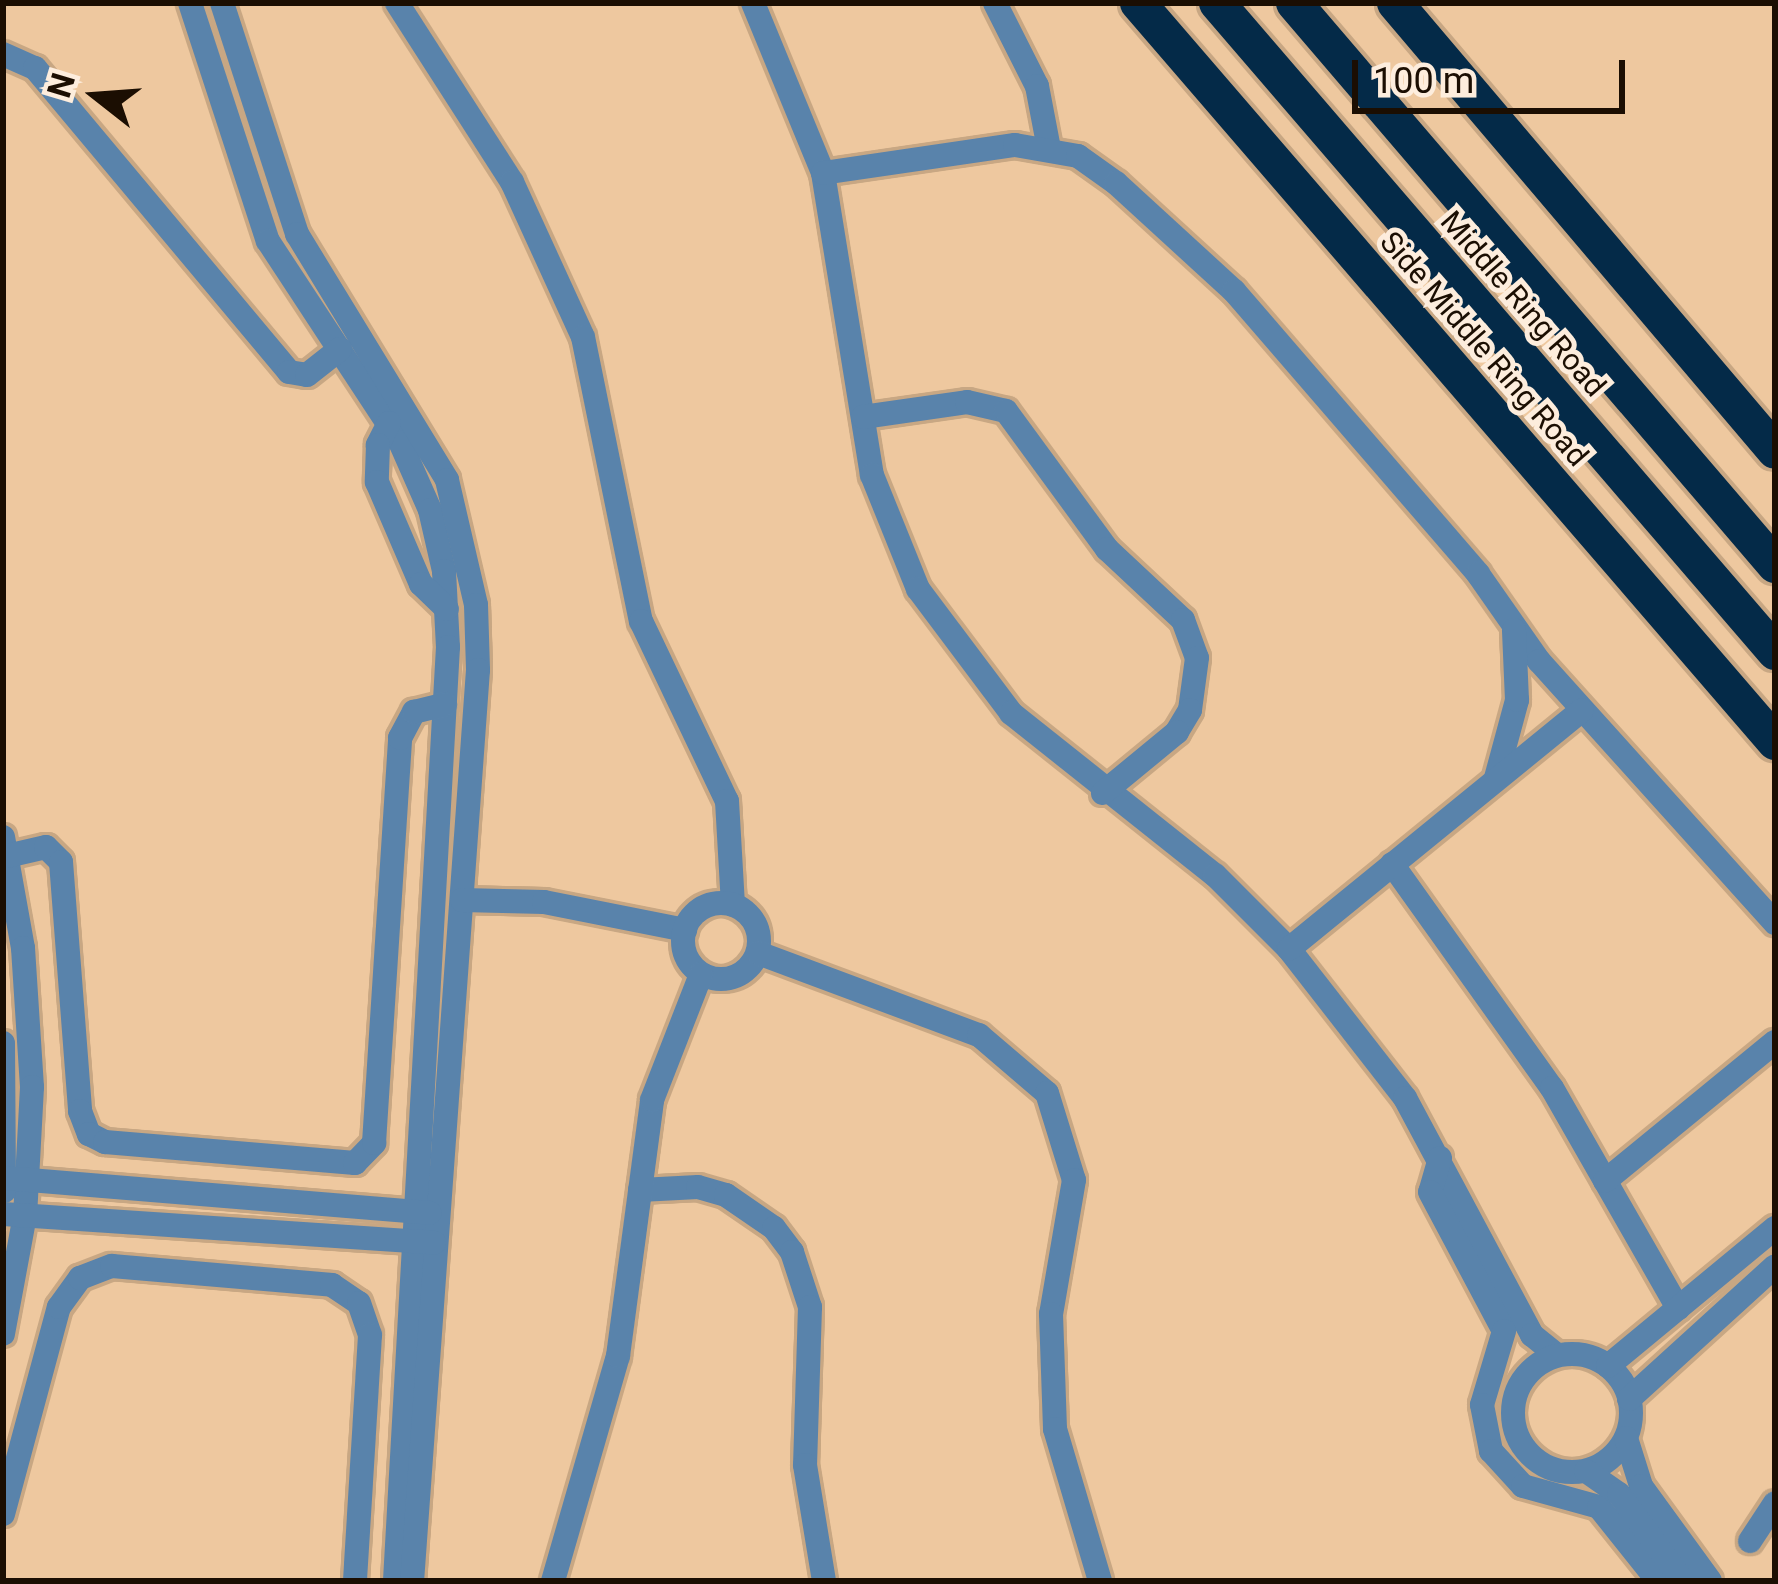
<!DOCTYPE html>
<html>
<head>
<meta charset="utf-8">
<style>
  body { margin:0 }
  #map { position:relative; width:1778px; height:1584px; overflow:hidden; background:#eec89f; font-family:Roboto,sans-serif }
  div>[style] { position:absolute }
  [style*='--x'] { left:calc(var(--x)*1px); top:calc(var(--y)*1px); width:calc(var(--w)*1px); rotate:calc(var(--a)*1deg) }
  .roads { filter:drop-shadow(3px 0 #c8a783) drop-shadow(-3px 0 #c8a783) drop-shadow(0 3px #c8a783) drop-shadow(0 -3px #c8a783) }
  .minor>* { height:24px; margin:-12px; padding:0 12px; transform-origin:12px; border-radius:12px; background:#5983ab }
  .minor>.ring { margin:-12px; padding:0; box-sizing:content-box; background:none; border:24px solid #5983ab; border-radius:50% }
  .highway>* { height:36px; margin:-18px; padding:0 18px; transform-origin:18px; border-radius:18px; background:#042a48 }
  span { translate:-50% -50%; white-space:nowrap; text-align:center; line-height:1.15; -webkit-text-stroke:10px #fdeddd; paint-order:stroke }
  .street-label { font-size:30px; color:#1b0e02 }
  .frame { position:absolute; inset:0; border:6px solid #1b0e02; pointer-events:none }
  .north { position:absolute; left:36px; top:36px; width:120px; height:120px; -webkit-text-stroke:9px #fdeddd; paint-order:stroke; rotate:287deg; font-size:33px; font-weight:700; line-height:48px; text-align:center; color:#1b0e02 }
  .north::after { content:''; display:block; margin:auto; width:42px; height:54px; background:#1b0e02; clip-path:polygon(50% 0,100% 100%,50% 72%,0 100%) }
  .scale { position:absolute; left:1352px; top:60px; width:273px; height:54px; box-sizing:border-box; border:6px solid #1b0e02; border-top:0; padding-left:15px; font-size:36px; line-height:42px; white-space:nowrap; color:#1b0e02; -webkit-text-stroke:9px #fdeddd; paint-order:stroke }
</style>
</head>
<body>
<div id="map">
  <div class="roads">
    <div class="minor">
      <div style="--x:190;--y:3;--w:250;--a:71.9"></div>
      <div style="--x:268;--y:241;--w:240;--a:56.7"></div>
      <div style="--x:400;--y:442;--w:74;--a:66.2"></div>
      <div style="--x:430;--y:510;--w:63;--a:77.1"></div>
      <div style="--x:444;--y:571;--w:76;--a:87"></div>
      <div style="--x:448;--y:647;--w:936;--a:93.25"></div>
      <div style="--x:222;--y:3;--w:243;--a:72"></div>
      <div style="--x:297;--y:234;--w:288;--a:58.6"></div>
      <div style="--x:447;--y:480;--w:128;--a:76.9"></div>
      <div style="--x:476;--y:605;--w:65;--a:88.2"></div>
      <div style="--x:478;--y:670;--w:913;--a:94.14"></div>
      <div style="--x:397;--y:3;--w:213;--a:57.3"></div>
      <div style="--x:512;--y:182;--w:170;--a:65.4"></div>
      <div style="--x:583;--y:337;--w:290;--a:78.5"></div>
      <div style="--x:641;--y:621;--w:199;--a:64.5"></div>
      <div style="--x:727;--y:801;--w:104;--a:86.7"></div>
      <div style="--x:753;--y:3;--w:184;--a:67.6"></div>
      <div style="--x:823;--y:173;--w:306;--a:80.8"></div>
      <div style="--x:872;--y:475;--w:123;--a:68"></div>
      <div style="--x:918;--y:589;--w:155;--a:53.1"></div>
      <div style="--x:1011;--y:713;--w:260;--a:38.5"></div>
      <div style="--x:1215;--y:875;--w:105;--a:45"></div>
      <div style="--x:1289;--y:949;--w:189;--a:52.1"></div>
      <div style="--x:1405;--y:1098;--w:269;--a:61.8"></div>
      <div style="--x:1532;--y:1335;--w:32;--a:39"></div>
      <div style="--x:995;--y:3;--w:93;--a:63.2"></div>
      <div style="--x:1037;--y:86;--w:64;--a:79.2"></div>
      <div style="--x:3;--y:54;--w:35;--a:24"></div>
      <div style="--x:35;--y:68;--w:396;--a:50.1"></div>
      <div style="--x:289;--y:372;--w:18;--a:9"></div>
      <div style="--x:307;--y:375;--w:42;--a:-38.2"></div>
      <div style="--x:823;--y:173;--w:194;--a:-8.3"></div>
      <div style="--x:1015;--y:145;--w:64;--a:9.9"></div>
      <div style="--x:1078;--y:156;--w:47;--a:35.4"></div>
      <div style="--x:1116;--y:183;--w:160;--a:42.5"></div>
      <div style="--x:1234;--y:291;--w:374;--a:49.2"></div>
      <div style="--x:1478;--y:574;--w:106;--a:55"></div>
      <div style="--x:1539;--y:661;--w:353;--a:48"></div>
      <div style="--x:863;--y:417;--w:105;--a:-8.2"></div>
      <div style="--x:967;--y:402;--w:40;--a:13"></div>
      <div style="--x:1006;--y:411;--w:171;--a:53.8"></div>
      <div style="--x:1107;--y:549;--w:104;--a:43.1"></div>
      <div style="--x:1183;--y:620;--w:40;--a:69.8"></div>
      <div style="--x:1197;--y:658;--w:52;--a:97.7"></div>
      <div style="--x:1190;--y:710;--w:26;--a:121"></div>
      <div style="--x:1177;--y:732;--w:96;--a:140.5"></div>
      <div style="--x:389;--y:423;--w:25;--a:117"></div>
      <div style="--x:378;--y:445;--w:37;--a:92"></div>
      <div style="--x:377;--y:482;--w:111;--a:66.7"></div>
      <div style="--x:421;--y:584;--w:36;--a:44"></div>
      <div style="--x:1496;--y:778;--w:81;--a:-74.9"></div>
      <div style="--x:1517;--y:700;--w:70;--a:-92.5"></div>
      <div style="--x:3;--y:837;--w:113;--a:79.8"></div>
      <div style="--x:23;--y:948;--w:139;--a:86.3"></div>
      <div style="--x:32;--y:1087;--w:128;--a:93.1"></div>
      <div style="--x:25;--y:1215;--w:121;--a:100.5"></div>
      <div style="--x:7;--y:856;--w:40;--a:-13"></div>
      <div style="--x:46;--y:847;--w:21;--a:45"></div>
      <div style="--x:61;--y:862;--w:250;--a:85.6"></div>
      <div style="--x:80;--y:1111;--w:25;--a:69"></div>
      <div style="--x:89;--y:1134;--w:18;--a:27"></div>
      <div style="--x:105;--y:1142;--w:251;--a:4.8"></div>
      <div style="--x:355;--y:1163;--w:28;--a:-46"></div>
      <div style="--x:374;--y:1143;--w:406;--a:-86.3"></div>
      <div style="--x:400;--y:738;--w:30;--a:-62"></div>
      <div style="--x:414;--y:712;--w:32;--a:-14"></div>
      <div style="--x:1392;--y:864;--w:275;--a:54.5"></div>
      <div style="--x:1552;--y:1088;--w:254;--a:60.2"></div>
      <div style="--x:462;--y:900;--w:82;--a:1.4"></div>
      <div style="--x:544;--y:902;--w:144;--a:11.2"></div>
      <div class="ring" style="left:683px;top:903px;width:52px;height:52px"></div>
      <div style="--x:1289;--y:949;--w:378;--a:-39.2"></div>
      <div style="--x:758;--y:953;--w:236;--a:20.4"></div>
      <div style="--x:979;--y:1035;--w:89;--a:40.5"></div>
      <div style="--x:1047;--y:1093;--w:91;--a:72.8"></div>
      <div style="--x:1074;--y:1180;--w:136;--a:99.7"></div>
      <div style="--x:1051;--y:1314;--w:115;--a:88"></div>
      <div style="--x:1055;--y:1429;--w:159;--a:73.5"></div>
      <div style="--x:3;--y:1043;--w:148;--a:89.6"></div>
      <div style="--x:1440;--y:1158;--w:35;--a:106"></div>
      <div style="--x:1430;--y:1192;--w:157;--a:62"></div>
      <div style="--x:1504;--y:1331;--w:77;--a:106.6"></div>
      <div style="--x:1482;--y:1405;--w:47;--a:78.9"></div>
      <div style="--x:1491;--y:1451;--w:47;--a:47.6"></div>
      <div style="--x:1523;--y:1486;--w:79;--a:15.4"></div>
      <div style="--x:1599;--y:1507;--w:95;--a:51.4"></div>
      <div style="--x:5;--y:1178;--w:426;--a:4.7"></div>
      <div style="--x:1605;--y:1181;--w:220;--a:-39.3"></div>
      <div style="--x:640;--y:1190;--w:58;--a:-3"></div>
      <div style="--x:698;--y:1187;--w:29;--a:16"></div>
      <div style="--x:726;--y:1195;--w:58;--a:34.5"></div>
      <div style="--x:774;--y:1228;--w:30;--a:53"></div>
      <div style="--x:792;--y:1252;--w:58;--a:71.9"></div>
      <div style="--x:810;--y:1307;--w:158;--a:91.8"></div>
      <div style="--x:805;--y:1465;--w:118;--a:80.7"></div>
      <div style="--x:3;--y:1214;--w:432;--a:3.8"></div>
      <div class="ring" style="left:1513px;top:1354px;width:94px;height:94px"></div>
      <div style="--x:1608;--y:1366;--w:217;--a:-39.6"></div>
      <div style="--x:1629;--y:1399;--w:197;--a:-42.3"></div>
      <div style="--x:1626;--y:1438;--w:50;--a:72.6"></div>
      <div style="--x:1641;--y:1486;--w:117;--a:54"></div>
      <div style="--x:1586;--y:1471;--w:40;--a:34.9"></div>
      <div style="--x:1619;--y:1494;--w:108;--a:53.7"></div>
      <div style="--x:3;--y:1514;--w:214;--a:-74.9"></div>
      <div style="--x:59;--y:1307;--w:36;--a:-54"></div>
      <div style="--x:80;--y:1278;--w:34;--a:-21"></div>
      <div style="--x:112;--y:1266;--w:221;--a:4.9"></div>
      <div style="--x:332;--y:1285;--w:32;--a:34"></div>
      <div style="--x:359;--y:1303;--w:34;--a:71"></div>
      <div style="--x:370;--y:1335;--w:246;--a:93.5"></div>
      <div style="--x:1750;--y:1541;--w:45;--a:-56.7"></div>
      <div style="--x:553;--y:1581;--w:234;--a:-73.9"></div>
      <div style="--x:618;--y:1356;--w:258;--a:-82.4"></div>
      <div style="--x:652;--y:1100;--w:135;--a:-68.7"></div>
    </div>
    <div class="highway">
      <div style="--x:1138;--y:3;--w:976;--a:49.24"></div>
      <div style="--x:1217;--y:3;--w:856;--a:49.31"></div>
      <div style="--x:1294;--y:3;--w:740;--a:49.44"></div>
      <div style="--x:1395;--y:3;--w:587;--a:49.69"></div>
    </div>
  </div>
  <div class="street-label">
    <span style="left:1523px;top:304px;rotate:49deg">Middle Ring Road</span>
    <span style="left:1484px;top:349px;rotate:49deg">Side Middle Ring Road</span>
  </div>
  <div class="frame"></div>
  <div class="north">N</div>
  <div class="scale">100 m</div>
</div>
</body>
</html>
